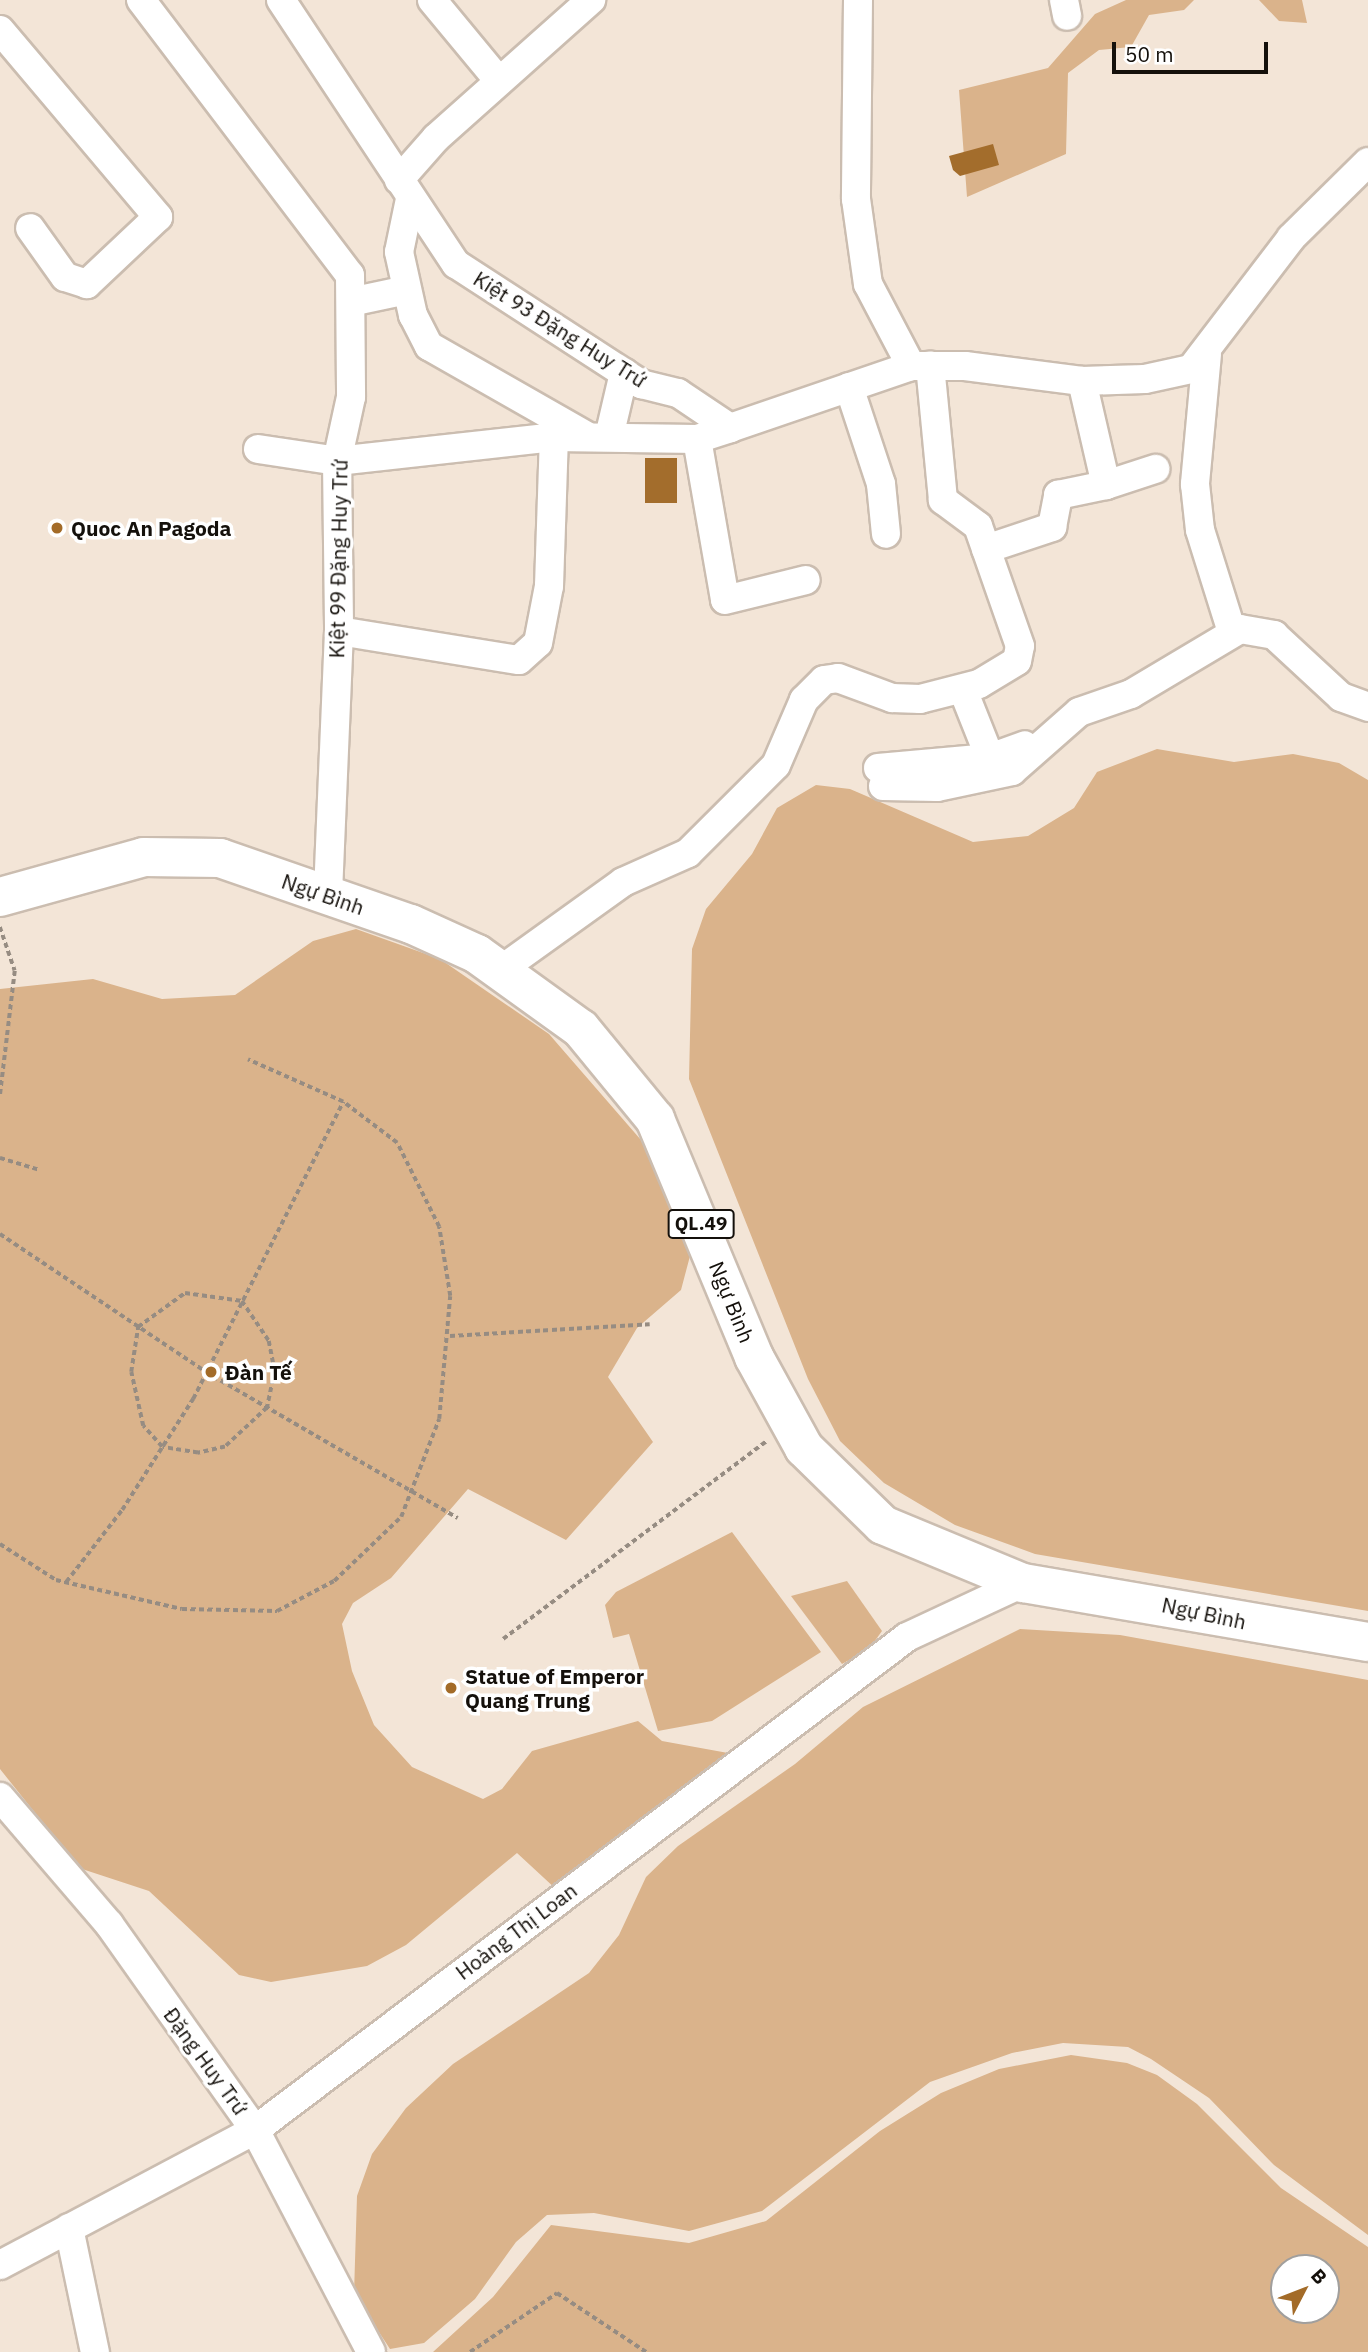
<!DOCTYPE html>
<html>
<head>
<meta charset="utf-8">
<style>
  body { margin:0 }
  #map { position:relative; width:1368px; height:2352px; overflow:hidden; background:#f3e5d7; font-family:"IBM Plex Sans",sans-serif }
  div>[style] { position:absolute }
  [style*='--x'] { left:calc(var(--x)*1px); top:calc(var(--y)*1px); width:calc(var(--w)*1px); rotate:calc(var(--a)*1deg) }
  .green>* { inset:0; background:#dab38b }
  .building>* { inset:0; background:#a36d2c; transform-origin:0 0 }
  .path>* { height:3.5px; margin-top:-1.75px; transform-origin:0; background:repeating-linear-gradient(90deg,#968c82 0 5px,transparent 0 8.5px) }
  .roads { filter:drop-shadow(2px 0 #cbbdb0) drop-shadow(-2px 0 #cbbdb0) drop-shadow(0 2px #cbbdb0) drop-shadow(0 -2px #cbbdb0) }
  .minor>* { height:28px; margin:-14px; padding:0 14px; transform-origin:14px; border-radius:14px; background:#fff }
  .highway>* { height:38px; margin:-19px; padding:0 19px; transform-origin:19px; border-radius:19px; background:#fff }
  .dots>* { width:19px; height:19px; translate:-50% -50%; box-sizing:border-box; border:4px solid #fff; border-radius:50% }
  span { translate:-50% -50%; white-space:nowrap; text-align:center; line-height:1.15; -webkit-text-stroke:7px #fff; paint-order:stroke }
  .shield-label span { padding:2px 5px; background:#fff; border:2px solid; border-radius:5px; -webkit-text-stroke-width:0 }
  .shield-label { font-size:19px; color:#14100b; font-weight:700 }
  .street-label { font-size:21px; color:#14100b }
  .poi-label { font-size:21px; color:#14100b; font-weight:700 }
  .left { translate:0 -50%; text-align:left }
  .north { position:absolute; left:1270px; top:2254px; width:70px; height:70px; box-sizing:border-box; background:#fff; border:2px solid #a19f9d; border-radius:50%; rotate:48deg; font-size:19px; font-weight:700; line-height:28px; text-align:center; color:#14100b }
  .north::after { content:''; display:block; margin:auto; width:24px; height:32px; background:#a36b28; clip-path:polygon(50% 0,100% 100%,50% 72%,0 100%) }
  .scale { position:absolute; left:1112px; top:42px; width:156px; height:32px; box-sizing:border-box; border:4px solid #14100b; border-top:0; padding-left:9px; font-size:21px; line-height:24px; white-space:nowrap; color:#14100b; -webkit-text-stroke:5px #fff; paint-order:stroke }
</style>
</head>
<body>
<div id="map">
  <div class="green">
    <div style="clip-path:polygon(1126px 0,1194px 0,1184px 10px,1149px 15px,1131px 47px,1099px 50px,1068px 73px,1066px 154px,967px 197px,959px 90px,1048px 68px,1095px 14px)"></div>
    <div style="clip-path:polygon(1259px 0,1302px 0,1307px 23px,1279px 21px)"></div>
    <div style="clip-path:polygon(1157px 749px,1234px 762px,1293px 754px,1339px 763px,1368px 780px,1368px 1611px,1035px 1554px,955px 1525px,884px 1483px,840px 1441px,808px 1379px,689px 1079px,692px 949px,706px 909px,752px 854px,777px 808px,816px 785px,850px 789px,973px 842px,1028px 836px,1074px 808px,1097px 772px)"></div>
    <div style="clip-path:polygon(356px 929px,440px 959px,549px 1034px,641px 1140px,690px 1256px,681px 1290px,637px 1328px,608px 1377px,653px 1442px,566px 1540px,468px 1489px,391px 1578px,353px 1603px,342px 1624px,352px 1671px,374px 1725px,412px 1767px,483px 1799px,502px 1789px,532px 1751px,638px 1721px,662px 1741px,728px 1753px,728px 1762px,557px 1890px,517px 1853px,406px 1945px,367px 1966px,271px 1982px,239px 1975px,149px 1891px,79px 1868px,0 1769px,0 989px,93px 979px,162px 999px,235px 995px,313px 941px)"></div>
    <div style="clip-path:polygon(732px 1532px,821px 1652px,712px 1721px,658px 1731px,629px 1634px,613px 1638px,605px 1605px,616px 1592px)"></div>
    <div style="clip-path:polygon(847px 1581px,882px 1631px,869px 1649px,842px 1664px,791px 1596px)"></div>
    <div style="clip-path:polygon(1020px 1629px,1120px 1635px,1368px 1680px,1368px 2235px,1274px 2165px,1209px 2098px,1151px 2059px,1128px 2047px,1063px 2043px,1012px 2053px,930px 2082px,762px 2211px,689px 2231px,594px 2213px,547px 2215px,516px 2242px,475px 2299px,424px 2343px,390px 2349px,354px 2294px,357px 2196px,372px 2154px,406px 2108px,453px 2064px,589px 1973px,619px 1935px,646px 1877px,678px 1846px,795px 1764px,863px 1707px)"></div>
    <div style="clip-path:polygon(evenodd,1071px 2055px,1127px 2063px,1157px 2075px,1197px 2104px,1281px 2188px,1368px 2247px,1368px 2352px,433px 2352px,493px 2297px,551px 2225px,689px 2243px,766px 2221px,880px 2131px,941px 2093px,999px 2069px,1071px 2055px,1284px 2268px,1326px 2268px,1326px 2310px,1284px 2310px,1284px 2268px)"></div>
  </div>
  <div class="building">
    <div style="clip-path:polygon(993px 144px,999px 165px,960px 176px,953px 170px,949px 156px)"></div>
    <div style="left:645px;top:458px;width:32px;height:45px"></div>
  </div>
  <div class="path">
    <div style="--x:0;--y:927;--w:46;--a:71.2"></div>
    <div style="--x:15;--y:971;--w:127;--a:96.8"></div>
    <div style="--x:0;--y:1158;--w:42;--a:16.7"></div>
    <div style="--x:0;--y:1234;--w:248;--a:33.8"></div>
    <div style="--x:206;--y:1372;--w:291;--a:30.1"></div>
    <div style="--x:185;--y:1293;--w:58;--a:8"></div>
    <div style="--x:242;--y:1301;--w:48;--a:56"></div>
    <div style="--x:269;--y:1341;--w:31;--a:79"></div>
    <div style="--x:275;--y:1371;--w:38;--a:102"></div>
    <div style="--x:267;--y:1408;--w:57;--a:137.1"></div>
    <div style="--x:225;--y:1447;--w:28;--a:167"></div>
    <div style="--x:198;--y:1453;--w:36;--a:-171"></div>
    <div style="--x:162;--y:1447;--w:28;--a:-132"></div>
    <div style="--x:143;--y:1426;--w:55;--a:-102.5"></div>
    <div style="--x:131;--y:1372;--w:46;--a:-81.2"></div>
    <div style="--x:138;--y:1327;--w:58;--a:-35.9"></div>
    <div style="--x:450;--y:1336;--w:200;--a:-3.4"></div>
    <div style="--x:0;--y:1544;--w:67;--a:32.7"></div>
    <div style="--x:56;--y:1580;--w:129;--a:13"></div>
    <div style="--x:182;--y:1609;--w:95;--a:1.2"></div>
    <div style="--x:277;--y:1611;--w:64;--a:-27.8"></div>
    <div style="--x:334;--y:1581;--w:93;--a:-43.7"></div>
    <div style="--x:401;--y:1517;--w:105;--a:-68.8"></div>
    <div style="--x:439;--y:1419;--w:123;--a:-84.9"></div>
    <div style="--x:450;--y:1296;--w:70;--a:-99.1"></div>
    <div style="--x:439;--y:1227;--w:94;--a:-116.6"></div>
    <div style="--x:397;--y:1143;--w:68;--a:-142.8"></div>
    <div style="--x:343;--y:1102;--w:104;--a:-156.1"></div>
    <div style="--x:66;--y:1582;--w:91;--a:-52.1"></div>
    <div style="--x:122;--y:1510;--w:132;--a:-57.4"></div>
    <div style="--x:193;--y:1399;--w:333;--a:-63.2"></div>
    <div style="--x:503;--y:1639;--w:330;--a:-36.9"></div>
    <div style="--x:470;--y:2352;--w:105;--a:-34.1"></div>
    <div style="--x:557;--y:2293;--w:107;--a:33.5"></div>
  </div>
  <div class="roads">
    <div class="minor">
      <div style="--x:141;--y:0;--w:345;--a:52.8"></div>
      <div style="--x:350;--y:275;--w:122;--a:89.5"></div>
      <div style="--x:351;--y:397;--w:66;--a:102.3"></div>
      <div style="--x:337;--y:461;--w:170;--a:89.3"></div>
      <div style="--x:339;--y:631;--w:265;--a:92.4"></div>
      <div style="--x:281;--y:0;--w:317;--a:56.5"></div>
      <div style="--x:456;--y:264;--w:221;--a:33"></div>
      <div style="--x:641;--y:384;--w:38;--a:14"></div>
      <div style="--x:678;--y:393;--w:63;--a:33.9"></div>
      <div style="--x:730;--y:428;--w:191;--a:-18.9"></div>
      <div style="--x:911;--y:366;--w:54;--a:0"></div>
      <div style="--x:965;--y:366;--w:118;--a:7.3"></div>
      <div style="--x:1082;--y:381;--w:63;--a:-1.8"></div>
      <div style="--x:1145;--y:379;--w:47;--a:-12.3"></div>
      <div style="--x:1191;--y:369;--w:165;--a:-52.6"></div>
      <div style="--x:1291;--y:238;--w:108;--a:-44.6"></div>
      <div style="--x:432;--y:0;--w:105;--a:50.4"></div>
      <div style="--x:858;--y:0;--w:199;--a:90.6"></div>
      <div style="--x:856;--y:199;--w:86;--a:82"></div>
      <div style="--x:868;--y:284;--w:93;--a:62.3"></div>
      <div style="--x:1064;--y:0;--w:16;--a:79"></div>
      <div style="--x:0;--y:30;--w:245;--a:49.8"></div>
      <div style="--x:158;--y:217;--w:98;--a:136.7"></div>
      <div style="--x:87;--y:284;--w:23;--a:-162"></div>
      <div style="--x:65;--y:277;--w:60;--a:-125.5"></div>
      <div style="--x:399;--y:180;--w:56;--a:-48.6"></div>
      <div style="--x:436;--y:138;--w:208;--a:-41.7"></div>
      <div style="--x:410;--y:199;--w:54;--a:101.7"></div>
      <div style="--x:399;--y:252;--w:65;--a:77.5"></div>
      <div style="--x:413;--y:315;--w:35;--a:63"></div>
      <div style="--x:429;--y:346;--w:180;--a:29.7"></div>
      <div style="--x:355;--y:301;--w:53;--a:-11.9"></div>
      <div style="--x:1207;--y:354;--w:131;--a:95.3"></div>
      <div style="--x:1195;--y:484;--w:46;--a:83.8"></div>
      <div style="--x:1200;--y:530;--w:107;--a:72.6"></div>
      <div style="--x:849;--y:387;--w:102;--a:71.7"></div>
      <div style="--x:881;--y:484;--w:50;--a:84.3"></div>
      <div style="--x:609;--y:437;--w:66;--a:-76.8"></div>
      <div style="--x:697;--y:439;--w:163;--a:80.1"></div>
      <div style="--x:725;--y:600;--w:83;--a:-13.9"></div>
      <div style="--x:258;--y:449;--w:80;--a:8.6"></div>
      <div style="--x:337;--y:461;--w:218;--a:-6.3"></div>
      <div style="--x:554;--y:437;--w:143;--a:0.8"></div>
      <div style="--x:697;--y:439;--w:35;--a:-18"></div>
      <div style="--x:1106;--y:485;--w:52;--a:-18.1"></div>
      <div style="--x:986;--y:549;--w:70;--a:-18.4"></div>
      <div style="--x:1052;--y:527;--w:33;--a:-79"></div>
      <div style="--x:1058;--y:495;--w:49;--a:-11.8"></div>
      <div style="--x:1106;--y:485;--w:107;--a:-103"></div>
      <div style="--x:339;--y:631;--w:182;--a:9.2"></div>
      <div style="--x:519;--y:660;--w:25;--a:-42"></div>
      <div style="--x:538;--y:643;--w:58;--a:-79.1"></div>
      <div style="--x:549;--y:586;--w:149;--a:-88.1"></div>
      <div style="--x:963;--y:690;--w:73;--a:68.3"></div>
      <div style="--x:990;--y:758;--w:37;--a:-20"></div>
      <div style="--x:878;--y:768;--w:112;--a:-5.1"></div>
      <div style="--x:990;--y:758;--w:17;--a:66"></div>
      <div style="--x:883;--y:786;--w:54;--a:1.1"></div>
      <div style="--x:937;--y:787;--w:77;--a:-12"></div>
      <div style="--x:1012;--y:771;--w:89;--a:-41.4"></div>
      <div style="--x:1079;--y:712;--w:55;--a:-19.1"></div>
      <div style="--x:1131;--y:694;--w:127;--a:-30.8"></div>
      <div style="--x:1240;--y:629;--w:35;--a:10"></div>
      <div style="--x:1274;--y:635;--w:91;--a:42.8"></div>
      <div style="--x:1341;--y:697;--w:29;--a:20"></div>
      <div style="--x:502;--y:969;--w:149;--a:-35.7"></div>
      <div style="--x:623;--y:882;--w:71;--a:-24"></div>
      <div style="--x:688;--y:853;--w:124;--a:-45"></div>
      <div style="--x:776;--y:765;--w:71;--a:-66.7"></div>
      <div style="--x:804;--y:700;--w:28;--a:-45"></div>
      <div style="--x:824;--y:680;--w:14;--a:-8"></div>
      <div style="--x:838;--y:678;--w:58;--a:20.3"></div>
      <div style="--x:892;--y:698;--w:28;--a:2"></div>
      <div style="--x:920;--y:699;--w:61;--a:-14.3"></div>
      <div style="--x:979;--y:684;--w:44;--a:-31.2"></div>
      <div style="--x:1017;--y:661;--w:15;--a:-79"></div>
      <div style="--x:1020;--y:646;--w:127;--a:-109.3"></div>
      <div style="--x:978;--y:526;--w:44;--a:-143.4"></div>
      <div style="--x:943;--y:500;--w:135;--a:-95.5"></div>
      <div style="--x:0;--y:1797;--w:167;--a:49.4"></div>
      <div style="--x:109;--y:1924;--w:252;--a:54.7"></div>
      <div style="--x:255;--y:2130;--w:250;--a:62.4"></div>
      <div style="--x:69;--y:2228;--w:127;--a:78.2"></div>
      <div style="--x:0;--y:2265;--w:289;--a:-27.9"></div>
      <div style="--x:255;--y:2130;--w:817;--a:-37.09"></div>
      <div style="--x:907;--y:1637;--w:128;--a:-25"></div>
    </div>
    <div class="highway">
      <div style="--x:0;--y:897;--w:149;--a:-15.5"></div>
      <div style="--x:144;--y:857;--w:76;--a:0.8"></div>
      <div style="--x:220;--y:858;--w:202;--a:19.1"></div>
      <div style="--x:411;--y:924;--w:72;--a:24.4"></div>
      <div style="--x:477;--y:954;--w:128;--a:35.8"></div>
      <div style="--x:581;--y:1029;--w:117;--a:50.6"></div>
      <div style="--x:655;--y:1119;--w:258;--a:67.4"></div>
      <div style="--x:754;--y:1357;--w:104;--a:61.2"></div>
      <div style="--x:804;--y:1448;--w:110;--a:44.3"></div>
      <div style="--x:883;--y:1525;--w:152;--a:22.5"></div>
      <div style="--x:1023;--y:1583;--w:350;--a:9.7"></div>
    </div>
  </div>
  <div class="dots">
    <div style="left:57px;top:528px;background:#a36b28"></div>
    <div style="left:211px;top:1372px;background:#a36b28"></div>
    <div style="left:451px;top:1688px;background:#a36b28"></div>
  </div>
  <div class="shield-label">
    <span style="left:701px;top:1224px">QL.49</span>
  </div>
  <div class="street-label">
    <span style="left:560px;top:329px;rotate:32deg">Kiệt 93 Đặng Huy Trứ</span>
    <span style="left:338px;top:559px;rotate:-89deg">Kiệt 99 Đặng Huy Trứ</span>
    <span style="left:323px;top:894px;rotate:19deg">Ngự Bình</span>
    <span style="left:732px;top:1302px;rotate:68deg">Ngự Bình</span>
    <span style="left:1204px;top:1613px;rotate:12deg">Ngự Bình</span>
    <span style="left:516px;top:1931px;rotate:-37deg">Hoàng Thị Loan</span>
    <span style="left:206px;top:2061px;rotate:54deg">Đặng Huy Trứ</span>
  </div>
  <div class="poi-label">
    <span class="left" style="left:71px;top:528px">Quoc An Pagoda</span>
    <span class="left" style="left:225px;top:1372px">Đàn Tế</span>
    <span class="left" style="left:465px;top:1688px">Statue of Emperor<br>Quang Trung</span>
  </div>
  <div class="north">B</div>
  <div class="scale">50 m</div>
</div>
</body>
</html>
